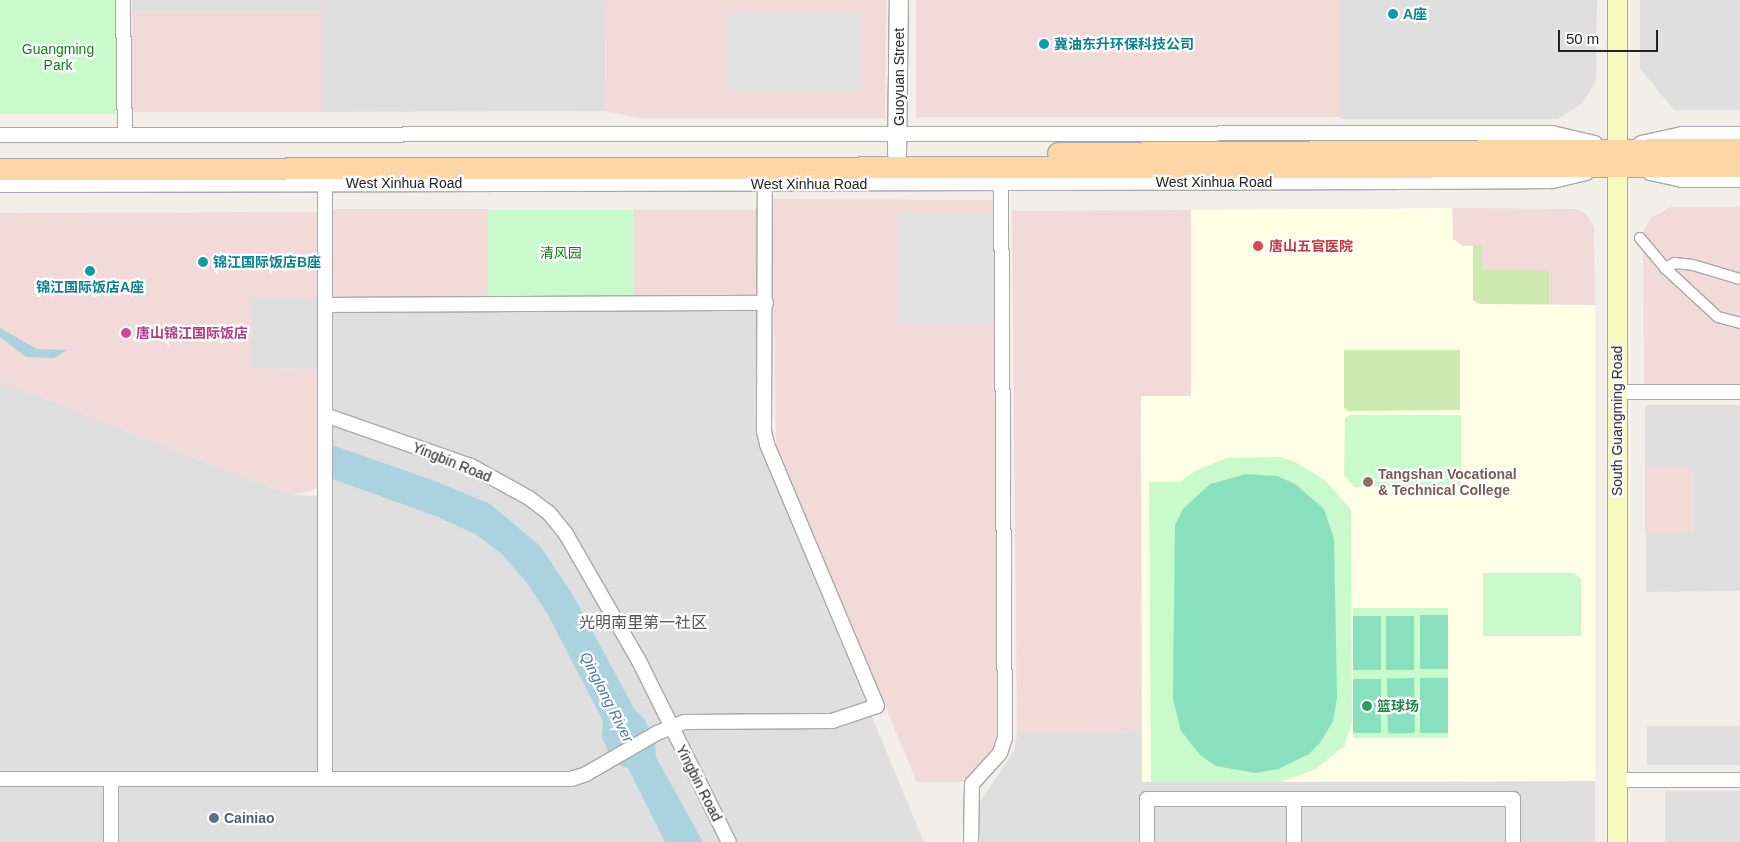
<!DOCTYPE html>
<html>
<head>
<meta charset="utf-8">
<style>
  body { margin:0 }
  #map { position:relative; width:1740px; height:842px; overflow:hidden; background:#f2efe9; font-family:Helvetica,"Noto Sans SC",sans-serif }
  div>[style] { position:absolute }
  [style*='--x'] { left:calc(var(--x)*1px); top:calc(var(--y)*1px); width:calc(var(--w)*1px); rotate:calc(var(--a)*1deg) }
  .residential>* { inset:0; background:#e0dfdf; transform-origin:0 0 }
  .commercial>* { inset:0; background:#f2dad9; transform-origin:0 0 }
  .education>* { inset:0; background:#ffffe5 }
  .grass>* { inset:0; background:#cdebb0 }
  .park>* { inset:0; background:#c8facc; transform-origin:0 0 }
  .pitch>* { inset:0; background:#88e0be; transform-origin:0 0 }
  .parking>* { inset:0; background:#e2e2e2; transform-origin:0 0 }
  .water>* { inset:0; background:#aad3df }
  .roads { filter:drop-shadow(1px 0 #a9a9a9) drop-shadow(-1px 0 #a9a9a9) drop-shadow(0 1px #a9a9a9) drop-shadow(0 -1px #a9a9a9) }
  .pedestrian>* { height:10px; margin:-5px; padding:0 5px; transform-origin:5px; border-radius:5px; background:#fff }
  .minor>* { height:14px; margin:-7px; padding:0 7px; transform-origin:7px; border-radius:7px; background:#fff }
  .tertiary>* { height:18px; margin:-9px; padding:0 9px; transform-origin:9px; border-radius:9px; background:#fff }
  .secondary>* { height:19px; margin:-9.5px; padding:0 9.5px; transform-origin:9.5px; border-radius:9.5px; background:#f7fabf }
  .primary>* { height:21px; margin:-10.5px; padding:0 10.5px; transform-origin:10.5px; border-radius:10.5px; background:#fcd6a4 }
  .dots>* { width:14px; height:14px; translate:-50% -50%; box-sizing:border-box; border:2px solid #fff; border-radius:50% }
  span { translate:-50% -50%; white-space:nowrap; text-align:center; line-height:1.15; -webkit-text-stroke:4.5px #fff; paint-order:stroke }
  .culture-label { font-size:14px; color:#0d838f; font-weight:700 }
  .left { translate:0 -50%; text-align:left }
  .park-label { font-size:14px; color:#0c8416 }
  .street-label { font-size:14px; color:#222 }
  .health-label { font-size:14px; color:#be3a42; font-weight:700 }
  .hotel-label { font-size:14px; color:#b23c85; font-weight:700 }
  .education-label { font-size:14px; color:#785e54; font-weight:700 }
  .leisure-label { font-size:14px; color:#27864d; font-weight:700 }
  .service-label { font-size:14px; color:#4e5e75; font-weight:700 }
  .water-label { font-size:15px; color:#4a7aab; font-style:italic }
  .quarter-label { font-size:16px; color:#555 }
  .scale { position:absolute; left:1558px; top:30px; width:100px; height:22px; box-sizing:border-box; border:2px solid #222; border-top:0; padding-left:6px; font-size:15px; line-height:18px; white-space:nowrap; color:#222; -webkit-text-stroke:4px #fff; paint-order:stroke }
</style>
</head>
<body>
<div id="map">
  <div class="residential">
    <div style="clip-path:polygon(132px 0,606px 0,605px 111px,321px 112px,321px 11px,132px 12px)"></div>
    <div style="clip-path:polygon(1341px 0,1597px 0,1596px 80px,1582px 104px,1558px 119px,1340px 119px)"></div>
    <div style="clip-path:polygon(1640px 0,1740px 0,1740px 110px,1674px 110px,1640px 69px)"></div>
    <div style="clip-path:polygon(759px 296px,760px 438px,765px 460px,924px 842px,0 842px,0 381px,290px 495px,331px 496px,331px 369px,251px 368px,252px 297px)"></div>
    <div style="clip-path:polygon(1645px 405px,1740px 405px,1740px 591px,1646px 592px,1646px 534px,1694px 534px,1694px 465px,1645px 465px)"></div>
    <div style="left:1647px;top:726px;width:93px;height:39px"></div>
    <div style="clip-path:polygon(1143px 732px,1142px 782px,1595px 781px,1595px 842px,980px 842px,980px 802px,1014px 751px,1017px 733px)"></div>
    <div style="left:1665px;top:791px;width:75px;height:51px"></div>
  </div>
  <div class="commercial">
    <div style="clip-path:polygon(606px 0,886px 0,885px 118px,639px 118px,605px 111px)"></div>
    <div style="left:916px;top:0;width:425px;height:117px"></div>
    <div style="left:321px;top:11px;width:101px;height:189px;rotate:90deg"></div>
    <div style="clip-path:polygon(772px 199px,995px 200px,997px 742px,972px 782px,917px 782px,776px 447px)"></div>
    <div style="clip-path:polygon(1670px 207px,1740px 207px,1740px 386px,1644px 387px,1643px 232px,1651px 218px)"></div>
    <div style="clip-path:polygon(1452px 208px,1576px 209px,1586px 214px,1594px 226px,1595px 305px,1480px 304px,1473px 246px,1463px 246px,1453px 239px)"></div>
    <div style="left:333px;top:209px;width:155px;height:88px"></div>
    <div style="left:634px;top:210px;width:123px;height:86px"></div>
    <div style="clip-path:polygon(1191px 210px,1191px 396px,1141px 396px,1143px 732px,1017px 733px,1012px 211px)"></div>
    <div style="clip-path:polygon(318px 212px,319px 297px,252px 298px,252px 368px,319px 369px,319px 476px,317px 487px,311px 491px,290px 495px,0 381px,0 213px)"></div>
    <div style="left:1645px;top:465px;width:49px;height:69px"></div>
  </div>
  <div class="education">
    <div style="clip-path:polygon(1452px 208px,1453px 239px,1463px 246px,1473px 246px,1473px 300px,1480px 304px,1595px 305px,1595px 781px,1142px 782px,1141px 396px,1191px 396px,1191px 210px)"></div>
  </div>
  <div class="grass">
    <div style="clip-path:polygon(1473px 246px,1482px 246px,1482px 270px,1549px 271px,1549px 304px,1480px 304px,1473px 300px)"></div>
    <div style="clip-path:polygon(1344px 350px,1460px 350px,1460px 410px,1348px 411px,1344px 408px)"></div>
  </div>
  <div class="park">
    <div style="left:0;top:0;width:116px;height:114px"></div>
    <div style="left:488px;top:210px;width:146px;height:86px"></div>
    <div style="clip-path:polygon(1349px 415px,1461px 415px,1461px 486px,1354px 487px,1344px 475px,1345px 418px)"></div>
    <div style="clip-path:polygon(1280px 457px,1295px 462px,1325px 480px,1351px 510px,1352px 723px,1344px 746px,1314px 770px,1280px 782px,1151px 782px,1149px 482px,1179px 482px,1195px 471px,1226px 458px)"></div>
    <div style="clip-path:polygon(1483px 573px,1574px 573px,1581px 579px,1581px 636px,1483px 636px)"></div>
    <div style="left:1353px;top:608px;width:95px;height:130px"></div>
  </div>
  <div class="pitch">
    <div style="clip-path:polygon(1246px 474px,1277px 476px,1295px 484px,1324px 509px,1334px 539px,1337px 698px,1333px 721px,1320px 743px,1309px 754px,1278px 769px,1256px 773px,1216px 766px,1200px 755px,1181px 731px,1173px 699px,1175px 525px,1183px 509px,1210px 484px)"></div>
    <div style="left:1448px;top:615px;width:54px;height:28px;rotate:90deg"></div>
    <div style="left:1353px;top:616px;width:28px;height:54px"></div>
    <div style="left:1386px;top:616px;width:28px;height:54px"></div>
    <div style="left:1414px;top:678px;width:55px;height:27px;rotate:89deg"></div>
    <div style="left:1420px;top:678px;width:28px;height:55px"></div>
    <div style="left:1353px;top:679px;width:28px;height:54px"></div>
  </div>
  <div class="parking">
    <div style="left:861px;top:13px;width:78px;height:133px;rotate:90deg"></div>
    <div style="left:898px;top:214px;width:97px;height:110px"></div>
  </div>
  <div class="water">
    <div style="clip-path:polygon(0 328px,37px 349px,67px 350px,54px 358px,26px 357px,0 337px)"></div>
    <div style="clip-path:polygon(329px 444px,435px 481px,490px 504px,540px 546px,573px 595px,635px 710px,645px 720px,655px 741px,656px 757px,703px 842px,665px 842px,628px 768px,613px 763px,602px 737px,603px 721px,548px 615px,527px 583px,501px 553px,475px 534px,438px 517px,330px 478px)"></div>
  </div>
  <div class="roads">
    <div class="pedestrian">
      <div style="--x:1640;--y:238;--w:39;--a:50"></div>
      <div style="--x:1665;--y:268;--w:72;--a:42.8"></div>
      <div style="--x:1718;--y:317;--w:23;--a:15"></div>
      <div style="--x:1665;--y:268;--w:11;--a:-27"></div>
      <div style="--x:1675;--y:263;--w:18;--a:6"></div>
      <div style="--x:1693;--y:265;--w:49;--a:16.6"></div>
    </div>
    <div class="minor">
      <div style="--x:123;--y:0;--w:135;--a:89.2"></div>
      <div style="--x:0;--y:135;--w:1552;--a:-0.07"></div>
      <div style="--x:1552;--y:133;--w:44;--a:13.1"></div>
      <div style="--x:1641;--y:143;--w:42;--a:-12.4"></div>
      <div style="--x:1682;--y:134;--w:58;--a:0"></div>
      <div style="--x:1650;--y:173;--w:33;--a:12"></div>
      <div style="--x:1682;--y:180;--w:58;--a:0"></div>
      <div style="--x:325;--y:183;--w:594;--a:90"></div>
      <div style="--x:0;--y:185;--w:1409;--a:-0.12"></div>
      <div style="--x:1409;--y:182;--w:143;--a:-0.4"></div>
      <div style="--x:1552;--y:181;--w:35;--a:-13"></div>
      <div style="--x:325;--y:305;--w:441;--a:-0.3"></div>
      <div style="--x:1617;--y:392;--w:123;--a:0"></div>
      <div style="--x:325;--y:415;--w:155;--a:19.3"></div>
      <div style="--x:471;--y:466;--w:66;--a:28.9"></div>
      <div style="--x:529;--y:498;--w:25;--a:37"></div>
      <div style="--x:549;--y:513;--w:27;--a:51"></div>
      <div style="--x:566;--y:534;--w:144;--a:60.1"></div>
      <div style="--x:638;--y:659;--w:204;--a:63.6"></div>
      <div style="--x:0;--y:779;--w:571;--a:0"></div>
      <div style="--x:571;--y:779;--w:16;--a:-18"></div>
      <div style="--x:586;--y:774;--w:82;--a:-30"></div>
      <div style="--x:657;--y:733;--w:29;--a:-22"></div>
      <div style="--x:684;--y:722;--w:148;--a:-0.4"></div>
      <div style="--x:832;--y:721;--w:47;--a:-18.4"></div>
      <div style="--x:877;--y:706;--w:284;--a:-112.8"></div>
      <div style="--x:767;--y:444;--w:13;--a:-103"></div>
      <div style="--x:764;--y:431;--w:247;--a:-89.8"></div>
      <div style="--x:111;--y:779;--w:63;--a:90"></div>
      <div style="--x:1617;--y:780;--w:123;--a:0"></div>
      <div style="--x:971;--y:842;--w:58;--a:-89"></div>
      <div style="--x:972;--y:784;--w:42;--a:-47.9"></div>
      <div style="--x:1000;--y:753;--w:16;--a:-72"></div>
      <div style="--x:1005;--y:738;--w:555;--a:-90.41"></div>
      <div style="--x:1147;--y:842;--w:43;--a:-90"></div>
      <div style="--x:1147;--y:799;--w:366;--a:0"></div>
      <div style="--x:1513;--y:799;--w:43;--a:90"></div>
      <div style="--x:1294;--y:842;--w:43;--a:-90"></div>
    </div>
    <div class="tertiary">
      <div style="--x:897;--y:154;--w:154;--a:-89.3"></div>
    </div>
    <div class="secondary">
      <div style="--x:1617;--y:0;--w:842;--a:90"></div>
    </div>
    <div class="primary">
      <div style="--x:1058;--y:153;--w:682;--a:-0.34"></div>
      <div style="--x:0;--y:169;--w:1740;--a:-0.1"></div>
    </div>
  </div>
  <div class="dots">
    <div style="left:1393px;top:14px;background:#0f9aa8"></div>
    <div style="left:1044px;top:44px;background:#0f9aa8"></div>
    <div style="left:1258px;top:246px;background:#e0444e"></div>
    <div style="left:203px;top:262px;background:#0f9aa8"></div>
    <div style="left:90px;top:271px;background:#0f9aa8"></div>
    <div style="left:126px;top:333px;background:#d1479c"></div>
    <div style="left:1368px;top:482px;background:#8d6e63"></div>
    <div style="left:1367px;top:706px;background:#2e9e5b"></div>
    <div style="left:214px;top:818px;background:#5c6f8a"></div>
  </div>
  <div class="culture-label">
    <span class="left" style="left:1403px;top:14px">A座</span>
    <span class="left" style="left:1054px;top:44px">冀油东升环保科技公司</span>
    <span class="left" style="left:213px;top:262px">锦江国际饭店B座</span>
    <span style="left:90px;top:287px">锦江国际饭店A座</span>
  </div>
  <div class="park-label">
    <span style="left:58px;top:57px">Guangming<br>Park</span>
    <span style="left:561px;top:253px">清风园</span>
  </div>
  <div class="street-label">
    <span style="left:899px;top:77px;rotate:-90deg">Guoyuan Street</span>
    <span style="left:1214px;top:182px">West Xinhua Road</span>
    <span style="left:404px;top:183px">West Xinhua Road</span>
    <span style="left:809px;top:184px">West Xinhua Road</span>
    <span style="left:1617px;top:421px;rotate:-90deg">South Guangming Road</span>
    <span style="left:452px;top:462px;rotate:22deg">Yingbin Road</span>
    <span style="left:699px;top:783px;rotate:63deg">Yingbin Road</span>
  </div>
  <div class="health-label">
    <span class="left" style="left:1269px;top:246px">唐山五官医院</span>
  </div>
  <div class="hotel-label">
    <span class="left" style="left:136px;top:333px">唐山锦江国际饭店</span>
  </div>
  <div class="education-label">
    <span class="left" style="left:1378px;top:482px">Tangshan Vocational<br>&amp; Technical College</span>
  </div>
  <div class="leisure-label">
    <span class="left" style="left:1377px;top:706px">篮球场</span>
  </div>
  <div class="service-label">
    <span class="left" style="left:224px;top:818px">Cainiao</span>
  </div>
  <div class="water-label">
    <span style="left:607px;top:697px;rotate:63deg">Qinglong River</span>
  </div>
  <div class="quarter-label">
    <span style="left:643px;top:623px">光明南里第一社区</span>
  </div>
  <div class="scale">50 m</div>
</div>
</body>
</html>
